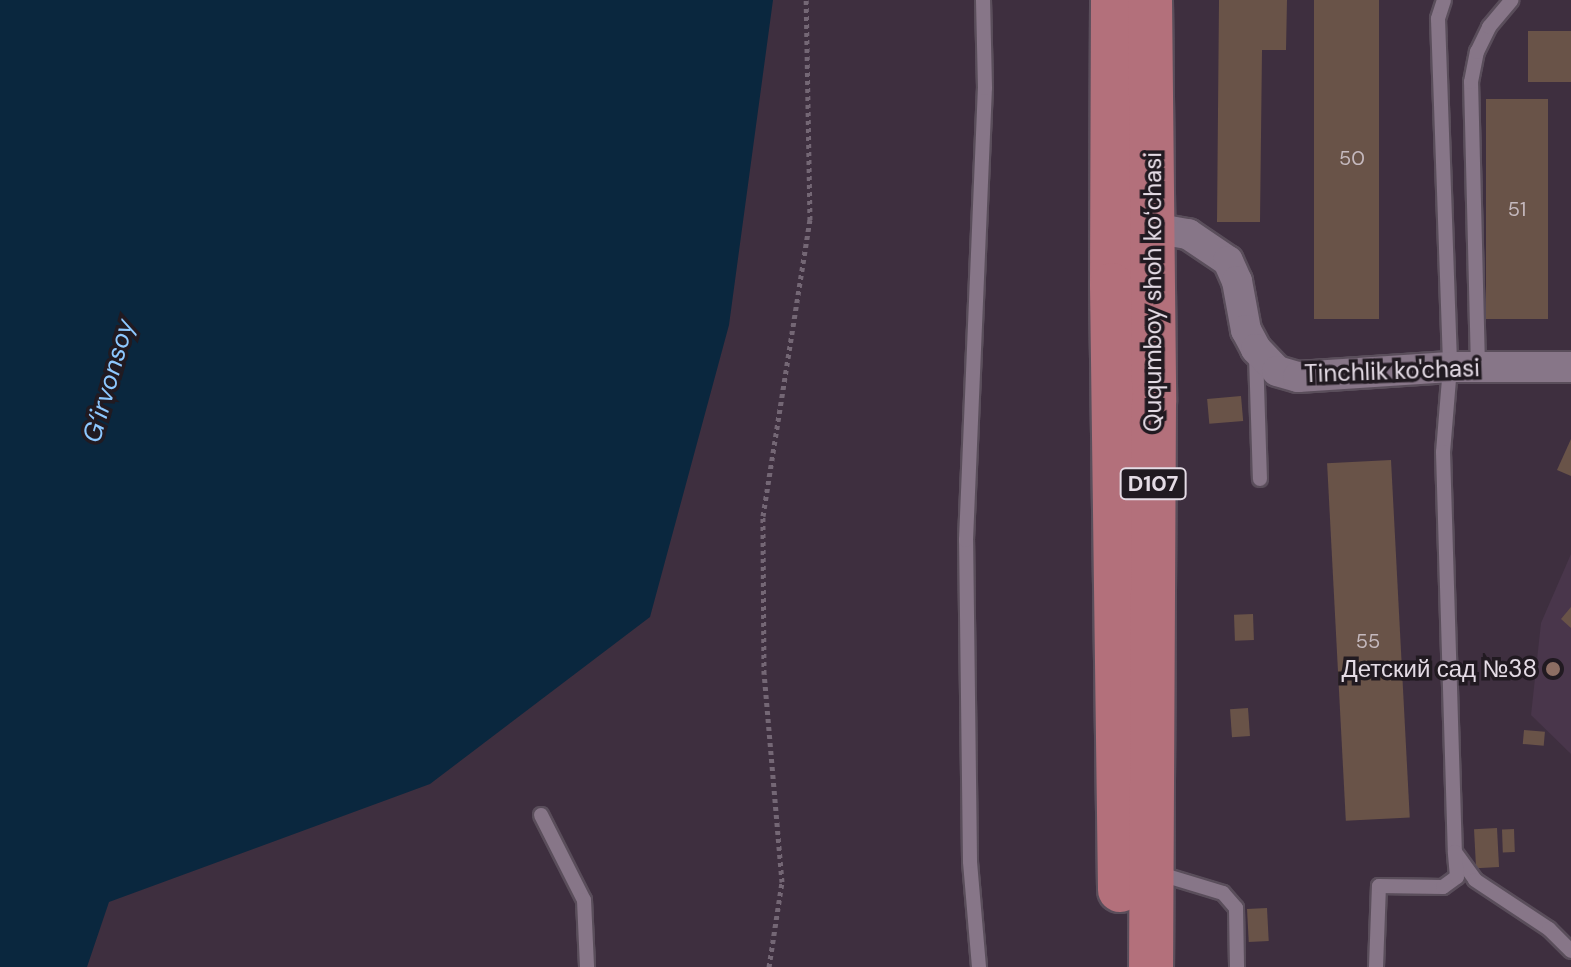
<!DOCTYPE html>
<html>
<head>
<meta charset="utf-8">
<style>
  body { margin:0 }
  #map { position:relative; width:1571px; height:967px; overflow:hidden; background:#3e2f3f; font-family:"DM Sans",sans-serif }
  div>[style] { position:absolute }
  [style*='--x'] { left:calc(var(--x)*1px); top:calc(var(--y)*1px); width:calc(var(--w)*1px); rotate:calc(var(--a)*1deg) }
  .built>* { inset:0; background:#49364b }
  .water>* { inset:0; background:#0a273e }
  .building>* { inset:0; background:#695348; transform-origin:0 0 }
  .path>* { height:5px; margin-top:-2.5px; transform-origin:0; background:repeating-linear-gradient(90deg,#746775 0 4px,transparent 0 8px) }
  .roads { filter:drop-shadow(2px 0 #5a4e5b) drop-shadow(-2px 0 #5a4e5b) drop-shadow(0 2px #5a4e5b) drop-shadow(0 -2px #5a4e5b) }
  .lane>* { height:14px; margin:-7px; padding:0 7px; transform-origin:7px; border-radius:7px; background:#877688 }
  .street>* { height:30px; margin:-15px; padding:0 15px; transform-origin:15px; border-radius:15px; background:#877688 }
  .primary>* { height:44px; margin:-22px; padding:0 22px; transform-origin:22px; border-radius:22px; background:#b3707b }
  .dots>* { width:22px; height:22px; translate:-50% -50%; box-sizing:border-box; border:4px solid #211a21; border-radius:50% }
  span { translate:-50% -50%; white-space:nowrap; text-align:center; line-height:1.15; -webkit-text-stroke:7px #211a21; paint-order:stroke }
  .number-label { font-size:20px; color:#c5b9be }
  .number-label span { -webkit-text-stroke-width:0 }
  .shield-label span { padding:2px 6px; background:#211a21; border:2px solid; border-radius:6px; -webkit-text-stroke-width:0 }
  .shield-label { font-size:22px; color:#e4dbe5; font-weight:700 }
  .street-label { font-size:24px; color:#e4dbe5 }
  .poi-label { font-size:24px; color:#e4dbe5 }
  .right { translate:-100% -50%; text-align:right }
  .water-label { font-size:26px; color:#8dc8ff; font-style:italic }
</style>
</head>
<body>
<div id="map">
  <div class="built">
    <div style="clip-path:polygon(1571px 554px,1571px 754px,1531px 715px,1541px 623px)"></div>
  </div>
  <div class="water">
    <div style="clip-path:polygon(0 0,773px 0,729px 325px,650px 617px,430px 784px,109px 902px,87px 967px,0 967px)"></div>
  </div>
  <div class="building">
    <div style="clip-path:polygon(1219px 0,1287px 0,1286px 50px,1262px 50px,1260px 222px,1217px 222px)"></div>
    <div style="left:1314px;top:0;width:65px;height:319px"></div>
    <div style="left:1571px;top:31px;width:51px;height:43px;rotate:90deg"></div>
    <div style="left:1486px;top:99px;width:62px;height:220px"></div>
    <div style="left:1241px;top:396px;width:25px;height:34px;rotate:85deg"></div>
    <div style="clip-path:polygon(1571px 439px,1571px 476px,1557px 470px)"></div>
    <div style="left:1391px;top:460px;width:358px;height:64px;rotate:87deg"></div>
    <div style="clip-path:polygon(1571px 607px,1571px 628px,1561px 619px)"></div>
    <div style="left:1253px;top:614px;width:26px;height:19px;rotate:88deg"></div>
    <div style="left:1248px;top:708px;width:28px;height:18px;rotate:86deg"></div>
    <div style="left:1524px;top:730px;width:21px;height:14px;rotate:5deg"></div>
    <div style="left:1497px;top:828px;width:39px;height:23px;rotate:87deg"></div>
    <div style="left:1514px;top:829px;width:23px;height:12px;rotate:88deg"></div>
    <div style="left:1267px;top:908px;width:33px;height:20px;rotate:87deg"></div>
  </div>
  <div class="path">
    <div style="--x:769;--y:967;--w:86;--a:-81.3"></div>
    <div style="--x:782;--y:882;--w:209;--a:-94.9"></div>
    <div style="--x:764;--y:674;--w:158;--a:-90.4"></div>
    <div style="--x:763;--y:516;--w:300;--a:-81"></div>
    <div style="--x:810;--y:220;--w:220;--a:-91"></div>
  </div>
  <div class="roads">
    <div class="lane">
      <div style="--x:1444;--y:0;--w:20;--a:108"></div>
      <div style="--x:1438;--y:19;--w:348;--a:88"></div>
      <div style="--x:1450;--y:367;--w:85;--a:94.7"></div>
      <div style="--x:1443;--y:452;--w:400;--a:88.3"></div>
      <div style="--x:1455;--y:852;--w:34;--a:54"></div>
      <div style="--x:1475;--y:880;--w:89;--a:33.5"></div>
      <div style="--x:1549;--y:929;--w:31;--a:45"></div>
      <div style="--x:1256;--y:354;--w:125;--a:88.2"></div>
      <div style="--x:1478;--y:367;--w:285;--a:-91.4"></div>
      <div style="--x:1471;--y:82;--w:31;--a:-79"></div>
      <div style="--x:1477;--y:52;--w:28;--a:-64"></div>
      <div style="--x:1489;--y:27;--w:35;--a:-50"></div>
      <div style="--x:541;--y:815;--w:95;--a:63.2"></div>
      <div style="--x:584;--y:900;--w:67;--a:87.4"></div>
      <div style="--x:1157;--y:873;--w:69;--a:16.9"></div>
      <div style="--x:1223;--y:893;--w:20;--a:49"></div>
      <div style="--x:1236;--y:908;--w:59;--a:89"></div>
      <div style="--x:979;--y:967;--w:106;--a:-94.9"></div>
      <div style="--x:970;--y:861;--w:321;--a:-90.7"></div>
      <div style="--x:966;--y:540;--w:452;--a:-87.6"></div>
      <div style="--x:985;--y:88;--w:88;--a:-91.3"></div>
      <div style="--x:1376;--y:967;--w:81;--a:-87.9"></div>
      <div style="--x:1379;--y:886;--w:64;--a:0.9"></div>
      <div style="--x:1443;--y:887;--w:17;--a:-36"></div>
      <div style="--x:1457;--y:877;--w:25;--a:-95"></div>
    </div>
    <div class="street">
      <div style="--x:1153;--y:228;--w:36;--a:10"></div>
      <div style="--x:1188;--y:234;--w:48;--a:34"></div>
      <div style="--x:1228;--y:261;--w:22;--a:66"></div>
      <div style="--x:1237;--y:281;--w:50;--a:79.6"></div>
      <div style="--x:1246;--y:330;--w:21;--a:62"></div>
      <div style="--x:1256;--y:349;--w:30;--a:46"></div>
      <div style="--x:1277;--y:371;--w:22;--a:16"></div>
      <div style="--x:1298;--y:377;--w:152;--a:-3.8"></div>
      <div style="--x:1450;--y:367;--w:121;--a:0"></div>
    </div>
    <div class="primary">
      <div style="--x:1113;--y:0;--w:285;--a:90.2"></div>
      <div style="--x:1112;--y:285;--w:605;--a:89.24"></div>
      <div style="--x:1150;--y:0;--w:402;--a:89.4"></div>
      <div style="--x:1154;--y:402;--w:565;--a:90.3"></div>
    </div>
  </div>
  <div class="dots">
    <div style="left:1553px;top:669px;background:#8d6e63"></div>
  </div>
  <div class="number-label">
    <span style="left:1352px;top:158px">50</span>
    <span style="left:1517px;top:209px">51</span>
    <span style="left:1368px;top:641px">55</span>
  </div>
  <div class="shield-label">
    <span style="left:1153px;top:484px">D107</span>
  </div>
  <div class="street-label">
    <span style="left:1153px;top:292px;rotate:-90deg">Ququmboy shoh koʻchasi</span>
    <span style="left:1392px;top:371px;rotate:-2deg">Tinchlik ko'chasi</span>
  </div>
  <div class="poi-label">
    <span class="right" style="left:1537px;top:669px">Детский сад №38</span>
  </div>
  <div class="water-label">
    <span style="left:109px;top:381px;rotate:-74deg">G‘irvonsoy</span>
  </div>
</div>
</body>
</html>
